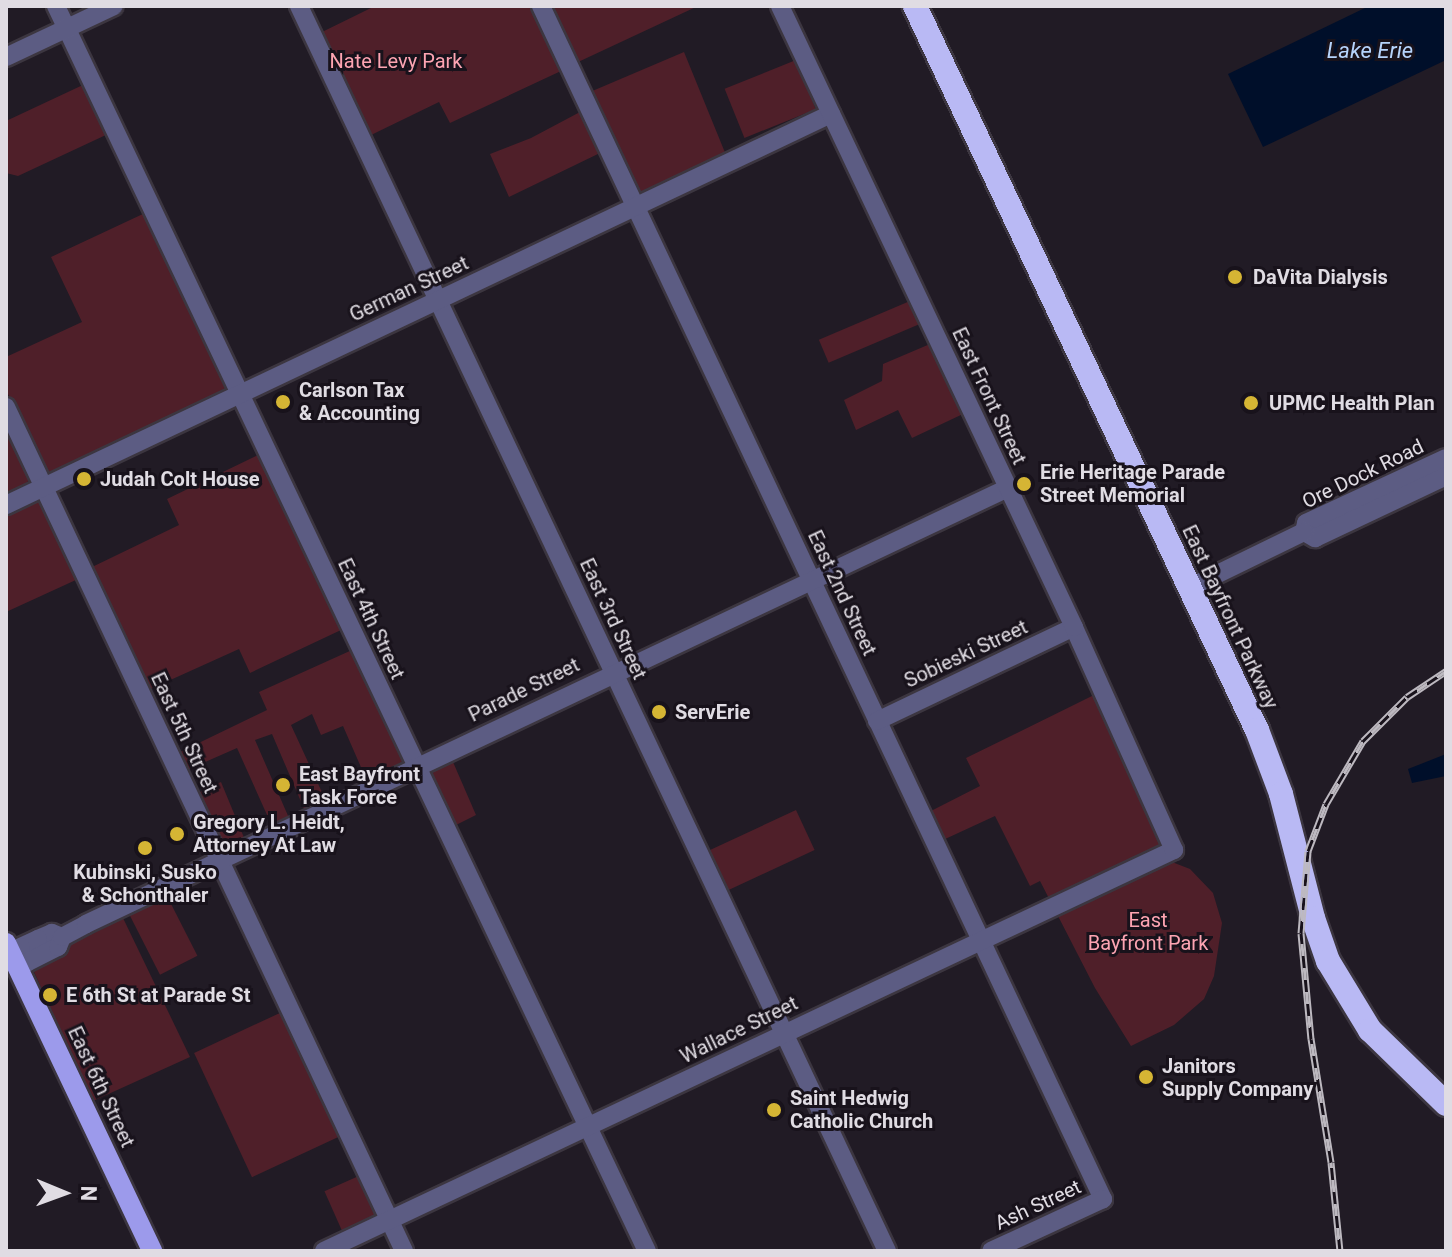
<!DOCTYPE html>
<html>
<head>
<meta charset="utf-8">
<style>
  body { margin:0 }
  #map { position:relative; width:1452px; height:1257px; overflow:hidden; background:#211b25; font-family:Roboto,sans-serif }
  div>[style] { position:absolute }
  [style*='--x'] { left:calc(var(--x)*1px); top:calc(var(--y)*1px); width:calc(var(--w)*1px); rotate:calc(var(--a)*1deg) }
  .green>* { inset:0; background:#4f1f29; transform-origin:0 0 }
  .water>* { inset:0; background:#000f2a }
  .roads { filter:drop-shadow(2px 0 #3c3640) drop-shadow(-2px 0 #3c3640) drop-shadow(0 2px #3c3640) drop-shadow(0 -2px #3c3640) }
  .minor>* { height:18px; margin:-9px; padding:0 9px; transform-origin:9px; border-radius:9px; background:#5c5c83 }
  .major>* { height:20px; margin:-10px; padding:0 10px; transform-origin:10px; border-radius:10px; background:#9c9aeb }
  .highway>* { height:24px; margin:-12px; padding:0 12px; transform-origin:12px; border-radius:12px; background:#b9b9f4 }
  .rail>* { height:7px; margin-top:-3.5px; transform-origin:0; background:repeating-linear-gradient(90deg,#18121b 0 12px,#bdb9c0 0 24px); box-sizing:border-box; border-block:2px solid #bdb9c0 }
  .dots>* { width:22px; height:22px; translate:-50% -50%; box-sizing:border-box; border:4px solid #18121b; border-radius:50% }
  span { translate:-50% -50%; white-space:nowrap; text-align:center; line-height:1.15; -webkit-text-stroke:6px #18121b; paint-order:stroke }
  .park-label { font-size:20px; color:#fda4b2 }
  .poi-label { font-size:20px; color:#e0dce3; font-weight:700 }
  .left { translate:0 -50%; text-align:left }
  .street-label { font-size:20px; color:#e0dce3 }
  .water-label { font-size:22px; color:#b5d3fb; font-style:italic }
  .frame { position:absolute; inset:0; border:8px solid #e0dce3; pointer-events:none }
  .north { position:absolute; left:24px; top:1153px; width:80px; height:80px; -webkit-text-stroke:6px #18121b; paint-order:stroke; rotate:91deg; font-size:22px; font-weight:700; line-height:32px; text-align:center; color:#e0dce3 }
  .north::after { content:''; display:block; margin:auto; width:28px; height:36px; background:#e0dce3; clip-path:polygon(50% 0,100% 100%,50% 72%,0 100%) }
</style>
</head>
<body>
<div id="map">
  <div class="green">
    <div style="clip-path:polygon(375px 6px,530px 6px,561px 71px,450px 123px,439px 102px,369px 136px,320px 33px)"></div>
    <div style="clip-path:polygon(548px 6px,698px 6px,576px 63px)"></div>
    <div style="clip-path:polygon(684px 52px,726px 155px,643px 193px,638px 192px,590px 92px)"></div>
    <div style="left:796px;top:60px;width:53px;height:77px;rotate:68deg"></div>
    <div style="clip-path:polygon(85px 84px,108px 134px,18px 176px,6px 173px,6px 121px)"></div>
    <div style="clip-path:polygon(580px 112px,600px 153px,509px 197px,490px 154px,531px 138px)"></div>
    <div style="clip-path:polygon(145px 213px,226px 390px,54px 473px,47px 473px,6px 390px,6px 357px,82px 322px,51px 257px)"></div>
    <div style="left:910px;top:301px;width:25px;height:99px;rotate:67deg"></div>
    <div style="clip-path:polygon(930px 344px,963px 414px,912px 438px,898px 410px,856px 430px,844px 400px,882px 381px,883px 364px)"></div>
    <div style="clip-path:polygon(6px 428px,30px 478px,23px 489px,6px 497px)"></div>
    <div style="clip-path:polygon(260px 454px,341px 630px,250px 673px,239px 649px,146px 691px,90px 568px,179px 525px,167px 499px)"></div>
    <div style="clip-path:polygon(39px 500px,78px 579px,6px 612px,6px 514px)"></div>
    <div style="clip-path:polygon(352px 650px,404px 760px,400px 769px,367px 781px,343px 726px,321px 735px,312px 714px,291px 725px,326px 801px,305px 811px,272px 734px,255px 740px,289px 818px,272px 826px,237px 748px,187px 770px,178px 753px,267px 710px,259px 692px)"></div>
    <div style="clip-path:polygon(1096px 694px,1162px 845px,1172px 862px,1190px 869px,1213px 893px,1222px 923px,1214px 976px,1204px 999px,1174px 1025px,1131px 1046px,1095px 988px,1040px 881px,1030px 886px,995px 816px,943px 840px,929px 812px,980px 786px,966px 758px)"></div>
    <div style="clip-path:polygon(453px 762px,476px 815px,454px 826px,431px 775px,437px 767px)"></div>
    <div style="clip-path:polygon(221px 782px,245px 840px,229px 849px,223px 847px,198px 793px)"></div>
    <div style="left:796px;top:810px;width:44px;height:99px;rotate:65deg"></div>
    <div style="left:167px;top:896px;width:67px;height:42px;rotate:63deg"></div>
    <div style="clip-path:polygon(123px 918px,190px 1057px,93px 1101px,34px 972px,72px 944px)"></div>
    <div style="left:282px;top:1012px;width:137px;height:97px;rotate:65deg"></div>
    <div style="left:361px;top:1175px;width:45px;height:40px;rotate:66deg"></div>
  </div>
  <div class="water">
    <div style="clip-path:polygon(1369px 6px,1446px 6px,1446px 60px,1263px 147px,1228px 74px)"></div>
    <div style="clip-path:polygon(1446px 754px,1446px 776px,1412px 783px,1408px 769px)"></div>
  </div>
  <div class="roads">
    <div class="minor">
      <div style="--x:56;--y:6;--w:1378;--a:64.61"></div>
      <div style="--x:299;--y:6;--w:1377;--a:64.72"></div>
      <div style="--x:541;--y:6;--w:1319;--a:64.78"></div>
      <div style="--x:1103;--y:1199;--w:123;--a:155.1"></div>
      <div style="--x:6;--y:57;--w:119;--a:-25.3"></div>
      <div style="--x:6;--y:407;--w:933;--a:64.75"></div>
      <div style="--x:6;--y:505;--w:913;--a:-25.36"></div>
      <div style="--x:1304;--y:532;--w:9;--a:-77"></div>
      <div style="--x:1306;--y:523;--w:154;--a:-24.9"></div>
      <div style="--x:1304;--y:532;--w:13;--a:29"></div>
      <div style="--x:1315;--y:538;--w:145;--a:-25.3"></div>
      <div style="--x:1189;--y:588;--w:128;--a:-26"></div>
      <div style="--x:877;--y:721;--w:218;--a:-25.5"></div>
      <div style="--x:62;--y:937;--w:11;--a:-158"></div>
      <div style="--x:52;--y:933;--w:15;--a:157"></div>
      <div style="--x:38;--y:939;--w:19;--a:155"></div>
      <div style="--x:21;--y:947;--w:14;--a:124"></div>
      <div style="--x:13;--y:959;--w:14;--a:17"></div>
      <div style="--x:26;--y:963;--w:36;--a:-27"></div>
      <div style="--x:58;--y:947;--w:11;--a:-68"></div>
      <div style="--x:62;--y:937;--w:27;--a:-28"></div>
      <div style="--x:86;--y:924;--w:1020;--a:-25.31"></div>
      <div style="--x:324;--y:1251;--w:940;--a:-25.26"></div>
      <div style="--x:1174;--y:850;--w:244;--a:-114.2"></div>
      <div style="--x:1074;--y:627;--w:687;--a:-115.33"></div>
    </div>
    <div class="major">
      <div style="--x:6;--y:943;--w:341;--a:64.6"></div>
    </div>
    <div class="highway">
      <div style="--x:915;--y:6;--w:801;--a:64.72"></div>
      <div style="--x:1257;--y:730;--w:68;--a:69.4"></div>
      <div style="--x:1281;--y:794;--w:128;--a:75.5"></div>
      <div style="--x:1313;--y:918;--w:46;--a:70.8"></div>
      <div style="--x:1328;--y:961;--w:81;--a:58.7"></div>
      <div style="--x:1370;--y:1030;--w:106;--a:44.2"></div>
    </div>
  </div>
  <div class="rail">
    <div style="--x:1340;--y:1251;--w:89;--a:-95.8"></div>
    <div style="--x:1331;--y:1162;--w:125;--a:-99.2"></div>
    <div style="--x:1311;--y:1039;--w:106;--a:-95.4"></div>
    <div style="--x:1301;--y:933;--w:82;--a:-85.1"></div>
    <div style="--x:1308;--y:851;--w:50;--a:-69"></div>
    <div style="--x:1326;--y:804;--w:73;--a:-59.6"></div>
    <div style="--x:1363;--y:741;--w:62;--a:-45"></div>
    <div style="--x:1407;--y:697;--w:47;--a:-33.7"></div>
  </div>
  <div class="dots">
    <div style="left:1235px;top:277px;background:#d5b534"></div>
    <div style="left:283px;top:402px;background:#d5b534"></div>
    <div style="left:1251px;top:403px;background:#d5b534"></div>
    <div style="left:84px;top:479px;background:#d5b534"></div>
    <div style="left:1024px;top:484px;background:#d5b534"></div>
    <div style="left:659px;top:712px;background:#d5b534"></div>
    <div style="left:283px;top:785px;background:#d5b534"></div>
    <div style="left:177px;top:834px;background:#d5b534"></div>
    <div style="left:145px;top:848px;background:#d5b534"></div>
    <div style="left:50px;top:995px;background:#d5b534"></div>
    <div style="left:1146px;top:1077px;background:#d5b534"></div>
    <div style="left:774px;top:1110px;background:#d5b534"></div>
  </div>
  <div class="park-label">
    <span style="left:396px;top:61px">Nate Levy Park</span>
    <span style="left:1148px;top:932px">East<br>Bayfront Park</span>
  </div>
  <div class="poi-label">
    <span class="left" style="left:1253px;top:277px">DaVita Dialysis</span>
    <span class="left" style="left:299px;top:402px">Carlson Tax<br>&amp; Accounting</span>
    <span class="left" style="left:1269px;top:403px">UPMC Health Plan</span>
    <span class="left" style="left:1040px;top:484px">Erie Heritage Parade<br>Street Memorial</span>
    <span class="left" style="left:100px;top:479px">Judah Colt House</span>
    <span class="left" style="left:675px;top:712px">ServErie</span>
    <span class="left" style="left:299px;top:786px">East Bayfront<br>Task Force</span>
    <span class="left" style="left:193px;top:834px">Gregory L. Heidt,<br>Attorney At Law</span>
    <span style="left:145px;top:884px">Kubinski, Susko<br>&amp; Schonthaler</span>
    <span class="left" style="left:66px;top:995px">E 6th St at Parade St</span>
    <span class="left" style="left:1162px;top:1078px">Janitors<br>Supply Company</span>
    <span class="left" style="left:790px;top:1110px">Saint Hedwig<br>Catholic Church</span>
  </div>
  <div class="street-label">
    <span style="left:409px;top:289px;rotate:-25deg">German Street</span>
    <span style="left:989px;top:396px;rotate:65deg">East Front Street</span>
    <span style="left:1363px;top:474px;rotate:-26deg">Ore Dock Road</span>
    <span style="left:842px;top:593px;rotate:65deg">East 2nd Street</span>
    <span style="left:1230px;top:617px;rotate:65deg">East Bayfront Parkway</span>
    <span style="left:371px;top:619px;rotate:65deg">East 4th Street</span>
    <span style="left:613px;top:619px;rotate:65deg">East 3rd Street</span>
    <span style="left:966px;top:654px;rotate:-25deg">Sobieski Street</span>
    <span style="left:524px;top:690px;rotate:-26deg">Parade Street</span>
    <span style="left:184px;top:733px;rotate:65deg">East 5th Street</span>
    <span style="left:739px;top:1030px;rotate:-26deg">Wallace Street</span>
    <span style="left:101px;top:1087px;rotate:65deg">East 6th Street</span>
    <span style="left:1038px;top:1205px;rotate:-25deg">Ash Street</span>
  </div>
  <div class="water-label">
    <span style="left:1370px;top:51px">Lake Erie</span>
  </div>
  <div class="frame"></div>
  <div class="north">N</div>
</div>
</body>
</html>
